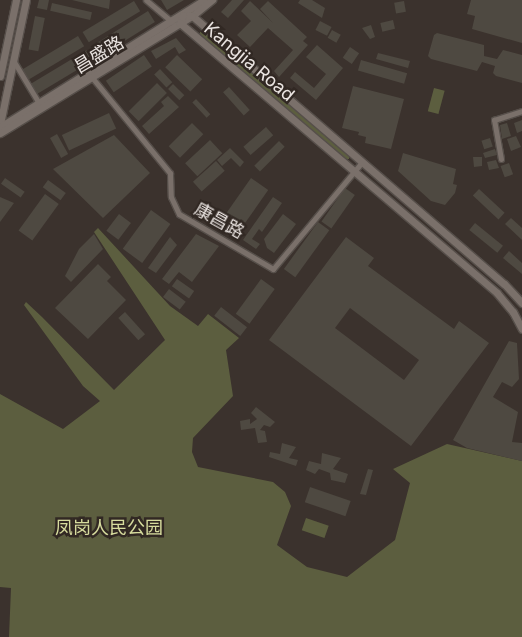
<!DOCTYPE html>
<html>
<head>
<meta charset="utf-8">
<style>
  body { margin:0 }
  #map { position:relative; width:522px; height:637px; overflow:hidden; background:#3b322d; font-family:Inter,"Noto Sans SC",sans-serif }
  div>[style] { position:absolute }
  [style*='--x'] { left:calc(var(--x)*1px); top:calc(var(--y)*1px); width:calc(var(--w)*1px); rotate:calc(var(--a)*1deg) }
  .green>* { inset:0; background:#5c5e3f; transform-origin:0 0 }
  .building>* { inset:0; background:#4e4941; transform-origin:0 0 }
  .roads { filter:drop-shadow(1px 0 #564f4a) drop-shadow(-1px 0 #564f4a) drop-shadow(0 1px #564f4a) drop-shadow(0 -1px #564f4a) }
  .street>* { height:5px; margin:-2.5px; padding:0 2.5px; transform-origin:2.5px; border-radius:2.5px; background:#7a706a }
  .secondary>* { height:7px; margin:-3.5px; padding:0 3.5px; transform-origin:3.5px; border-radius:3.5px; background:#7a706a }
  span { translate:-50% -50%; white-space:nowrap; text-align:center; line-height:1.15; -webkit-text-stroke:5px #312823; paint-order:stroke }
  .street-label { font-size:18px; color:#eae4e1 }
  .park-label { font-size:18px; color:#d7dc9e }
</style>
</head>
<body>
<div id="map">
  <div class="green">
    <div style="clip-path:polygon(205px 31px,349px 155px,349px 159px,345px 159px,200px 36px,200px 32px)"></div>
    <div style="left:434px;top:88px;width:11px;height:24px;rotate:15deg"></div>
    <div style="clip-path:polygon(98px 228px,170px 306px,198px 326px,208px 314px,239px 338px,226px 350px,233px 396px,193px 438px,192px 452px,198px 467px,273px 482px,285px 492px,291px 506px,277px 545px,307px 567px,347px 577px,395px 540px,410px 483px,393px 469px,447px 444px,522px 461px,522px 637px,9px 637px,11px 588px,0 587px,0 394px,63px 429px,100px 401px,83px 386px,24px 305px,26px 302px,42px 317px,114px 390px,165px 340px,94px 232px)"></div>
    <div style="left:306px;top:518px;width:24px;height:13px;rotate:19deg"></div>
  </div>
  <div class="building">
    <div style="clip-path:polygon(39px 0,49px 0,47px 10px,37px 8px)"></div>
    <div style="clip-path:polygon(72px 0,110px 0,109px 9px)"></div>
    <div style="clip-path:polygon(161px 0,184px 0,167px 10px)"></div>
    <div style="clip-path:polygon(232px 0,244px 0,228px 18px,221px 12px)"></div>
    <div style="clip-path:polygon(300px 0,312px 0,325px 8px,322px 18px,298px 3px)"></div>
    <div style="clip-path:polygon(471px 0,522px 0,522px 43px,472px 29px,475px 16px,467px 14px)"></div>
    <div style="left:134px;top:1px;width:12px;height:60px;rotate:59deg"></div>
    <div style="clip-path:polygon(250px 1px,273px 23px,260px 9px,268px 1px,307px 37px,303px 41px,308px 45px,279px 77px,274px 71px,293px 50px,268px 28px,250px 47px,237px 35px,251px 21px,241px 11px)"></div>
    <div style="left:404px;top:1px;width:11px;height:10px;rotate:80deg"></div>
    <div style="left:52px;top:3px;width:41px;height:8px;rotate:13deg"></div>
    <div style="left:148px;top:11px;width:13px;height:66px;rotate:58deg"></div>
    <div style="left:35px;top:16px;width:10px;height:34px;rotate:11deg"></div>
    <div style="left:393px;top:20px;width:9px;height:13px;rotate:77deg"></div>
    <div style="left:320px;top:21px;width:13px;height:10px;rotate:27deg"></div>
    <div style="clip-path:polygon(371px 25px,375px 37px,370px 39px,362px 28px)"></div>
    <div style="left:332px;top:30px;width:10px;height:9px;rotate:29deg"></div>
    <div style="clip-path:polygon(437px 33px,484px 45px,484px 56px,497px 59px,503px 50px,522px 55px,522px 83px,496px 76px,493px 73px,495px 66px,482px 62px,477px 71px,431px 59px,428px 56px,434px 35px)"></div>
    <div style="left:78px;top:36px;width:12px;height:66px;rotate:59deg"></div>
    <div style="clip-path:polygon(176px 38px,186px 50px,179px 54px,175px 47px,156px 59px,151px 51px)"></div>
    <div style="clip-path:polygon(317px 45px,343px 68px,316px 100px,290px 78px,295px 72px,314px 88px,326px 74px,306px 57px)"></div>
    <div style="left:350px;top:47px;width:11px;height:13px;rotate:34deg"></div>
    <div style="left:87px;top:50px;width:12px;height:66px;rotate:59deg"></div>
    <div style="clip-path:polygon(378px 53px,410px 61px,408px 68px,376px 59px)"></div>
    <div style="left:144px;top:55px;width:14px;height:46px;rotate:56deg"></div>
    <div style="left:177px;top:55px;width:35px;height:17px;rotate:44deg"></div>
    <div style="left:361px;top:60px;width:48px;height:11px;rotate:16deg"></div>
    <div style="left:160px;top:69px;width:18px;height:8px;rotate:47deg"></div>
    <div style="left:157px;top:83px;width:14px;height:40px;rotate:45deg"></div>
    <div style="left:173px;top:84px;width:16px;height:7px;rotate:45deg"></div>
    <div style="clip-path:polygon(353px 86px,404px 99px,391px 149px,365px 143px,366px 137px,358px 135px,359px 132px,342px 128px)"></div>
    <div style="left:229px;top:87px;width:31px;height:8px;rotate:48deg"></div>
    <div style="clip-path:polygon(168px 96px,179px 107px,149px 134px,142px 126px,164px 106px,161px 102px)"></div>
    <div style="left:196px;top:99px;width:21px;height:5px;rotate:47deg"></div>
    <div style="left:109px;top:113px;width:17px;height:52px;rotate:65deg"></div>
    <div style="clip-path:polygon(522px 120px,522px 131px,517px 133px,514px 123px)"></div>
    <div style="left:192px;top:123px;width:16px;height:33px;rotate:45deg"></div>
    <div style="clip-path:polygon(507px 123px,511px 136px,502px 139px,500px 125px)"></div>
    <div style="left:266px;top:127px;width:11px;height:30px;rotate:49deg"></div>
    <div style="left:57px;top:134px;width:23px;height:8px;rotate:61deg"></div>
    <div style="clip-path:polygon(114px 135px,150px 173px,103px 218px,53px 169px)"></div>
    <div style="clip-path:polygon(516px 136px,521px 147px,511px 151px,507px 139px)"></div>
    <div style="left:490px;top:138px;width:9px;height:9px;rotate:72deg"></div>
    <div style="left:210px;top:140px;width:18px;height:34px;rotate:47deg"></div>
    <div style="left:279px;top:141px;width:8px;height:35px;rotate:45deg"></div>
    <div style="clip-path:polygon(230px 148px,244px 162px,240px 167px,231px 158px,222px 166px,217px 160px)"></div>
    <div style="clip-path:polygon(495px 149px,497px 155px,485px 158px,483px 153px)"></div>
    <div style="clip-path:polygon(403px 153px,456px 169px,453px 184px,457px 185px,455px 193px,445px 205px,431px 201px,398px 171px)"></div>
    <div style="clip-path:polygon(473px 157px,482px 157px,482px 166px,474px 167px)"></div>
    <div style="clip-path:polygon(496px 160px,499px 168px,489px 170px,487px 162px)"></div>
    <div style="left:216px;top:161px;width:13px;height:31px;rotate:48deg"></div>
    <div style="left:509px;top:163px;width:12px;height:9px;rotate:70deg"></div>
    <div style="left:5px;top:178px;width:24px;height:7px;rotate:35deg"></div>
    <div style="left:251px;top:178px;width:21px;height:44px;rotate:35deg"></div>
    <div style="left:48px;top:180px;width:22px;height:9px;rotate:36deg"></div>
    <div style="left:345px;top:188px;width:12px;height:41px;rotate:35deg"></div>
    <div style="left:479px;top:189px;width:35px;height:9px;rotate:43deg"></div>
    <div style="left:45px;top:194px;width:17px;height:45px;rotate:36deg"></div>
    <div style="clip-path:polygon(0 197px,14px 203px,0 222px)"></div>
    <div style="clip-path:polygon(273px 197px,282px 203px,262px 232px,259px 229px,252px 239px,260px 244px,256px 249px,243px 240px)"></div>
    <div style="left:151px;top:210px;width:24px;height:48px;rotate:36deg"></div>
    <div style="left:208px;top:213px;width:35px;height:8px;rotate:27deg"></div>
    <div style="left:119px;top:214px;width:15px;height:21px;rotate:37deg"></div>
    <div style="clip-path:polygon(283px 214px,296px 224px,274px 253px,267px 248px,264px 239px)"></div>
    <div style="clip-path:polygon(511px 218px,522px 228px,522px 240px,505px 224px)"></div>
    <div style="left:318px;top:222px;width:14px;height:58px;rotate:36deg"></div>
    <div style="left:475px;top:223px;width:36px;height:9px;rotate:39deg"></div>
    <div style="clip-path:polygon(94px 234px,103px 249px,71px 282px,65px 276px,79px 249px)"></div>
    <div style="clip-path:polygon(196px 234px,219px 246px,192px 282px,179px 272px,169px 284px,162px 279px)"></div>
    <div style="clip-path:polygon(170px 237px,177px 245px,156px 273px,148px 268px)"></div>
    <div style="clip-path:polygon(evenodd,346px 237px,374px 258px,368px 266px,454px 329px,459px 321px,489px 343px,411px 446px,269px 340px,346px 237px,350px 308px,419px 360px,404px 380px,335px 328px,350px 308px)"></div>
    <div style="clip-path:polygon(509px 251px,522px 263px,522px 274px,503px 258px)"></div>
    <div style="clip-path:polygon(98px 264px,111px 277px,107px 281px,126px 300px,88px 339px,55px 308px)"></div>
    <div style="left:177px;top:279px;width:21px;height:9px;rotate:35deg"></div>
    <div style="left:261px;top:279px;width:17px;height:43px;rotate:36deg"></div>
    <div style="left:169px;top:289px;width:21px;height:10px;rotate:37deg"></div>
    <div style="left:221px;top:307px;width:33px;height:11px;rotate:38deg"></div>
    <div style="left:125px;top:312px;width:30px;height:9px;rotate:48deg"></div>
    <div style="clip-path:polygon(509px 341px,517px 343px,519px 379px,512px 387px,502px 382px,493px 397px,518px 412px,512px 442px,522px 443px,522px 461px,467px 448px,453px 440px)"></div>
    <div style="clip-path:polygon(256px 407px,275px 422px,270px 427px,264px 425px,260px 430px,265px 431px,267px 442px,258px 443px,255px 428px,241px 430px,240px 421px,250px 419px,250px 424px,257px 419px,251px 413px)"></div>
    <div style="clip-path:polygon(282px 443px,296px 447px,289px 458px,298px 460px,296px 466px,269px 457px,270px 452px,280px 454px)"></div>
    <div style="clip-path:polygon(322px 453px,341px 458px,333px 469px,348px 474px,345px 483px,331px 480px,330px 473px,319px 469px,315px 474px,306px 470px,309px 461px,321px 464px)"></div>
    <div style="clip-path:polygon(368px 469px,373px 470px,366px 495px,360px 494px)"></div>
    <div style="left:310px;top:487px;width:43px;height:16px;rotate:19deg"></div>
  </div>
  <div class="roads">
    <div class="street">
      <div style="--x:146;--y:0;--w:34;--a:40"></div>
      <div style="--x:13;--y:60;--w:52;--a:59"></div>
      <div style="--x:90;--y:75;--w:127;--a:50.8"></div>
      <div style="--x:170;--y:173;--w:24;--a:88"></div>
      <div style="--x:171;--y:197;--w:19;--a:65"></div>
      <div style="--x:179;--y:214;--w:109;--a:30.3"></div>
      <div style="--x:273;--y:269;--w:139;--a:-50.2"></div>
      <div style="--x:501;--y:159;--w:40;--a:-100"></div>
      <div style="--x:494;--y:120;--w:29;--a:-18"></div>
    </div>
    <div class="secondary">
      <div style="--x:0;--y:76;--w:78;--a:-78.1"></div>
      <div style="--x:0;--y:124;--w:127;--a:-78.2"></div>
      <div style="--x:0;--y:127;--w:240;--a:-31.9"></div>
      <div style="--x:0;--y:133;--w:225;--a:-31.4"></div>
      <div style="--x:192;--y:16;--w:26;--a:-39"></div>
      <div style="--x:522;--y:303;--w:26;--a:-133"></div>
      <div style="--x:504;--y:284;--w:411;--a:-139.3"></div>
      <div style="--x:192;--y:16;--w:9;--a:-174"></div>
      <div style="--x:183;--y:15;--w:9;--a:111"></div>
      <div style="--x:180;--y:23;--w:416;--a:40.4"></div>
      <div style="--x:497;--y:293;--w:25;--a:50"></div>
      <div style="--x:513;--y:312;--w:19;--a:62"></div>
    </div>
  </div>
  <div class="street-label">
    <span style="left:99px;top:55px;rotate:-31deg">昌盛路</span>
    <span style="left:249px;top:62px;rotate:40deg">Kangjia Road</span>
    <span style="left:219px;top:221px;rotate:29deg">康昌路</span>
  </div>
  <div class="park-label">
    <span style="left:109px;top:528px">凤岗人民公园</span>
  </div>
</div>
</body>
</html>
